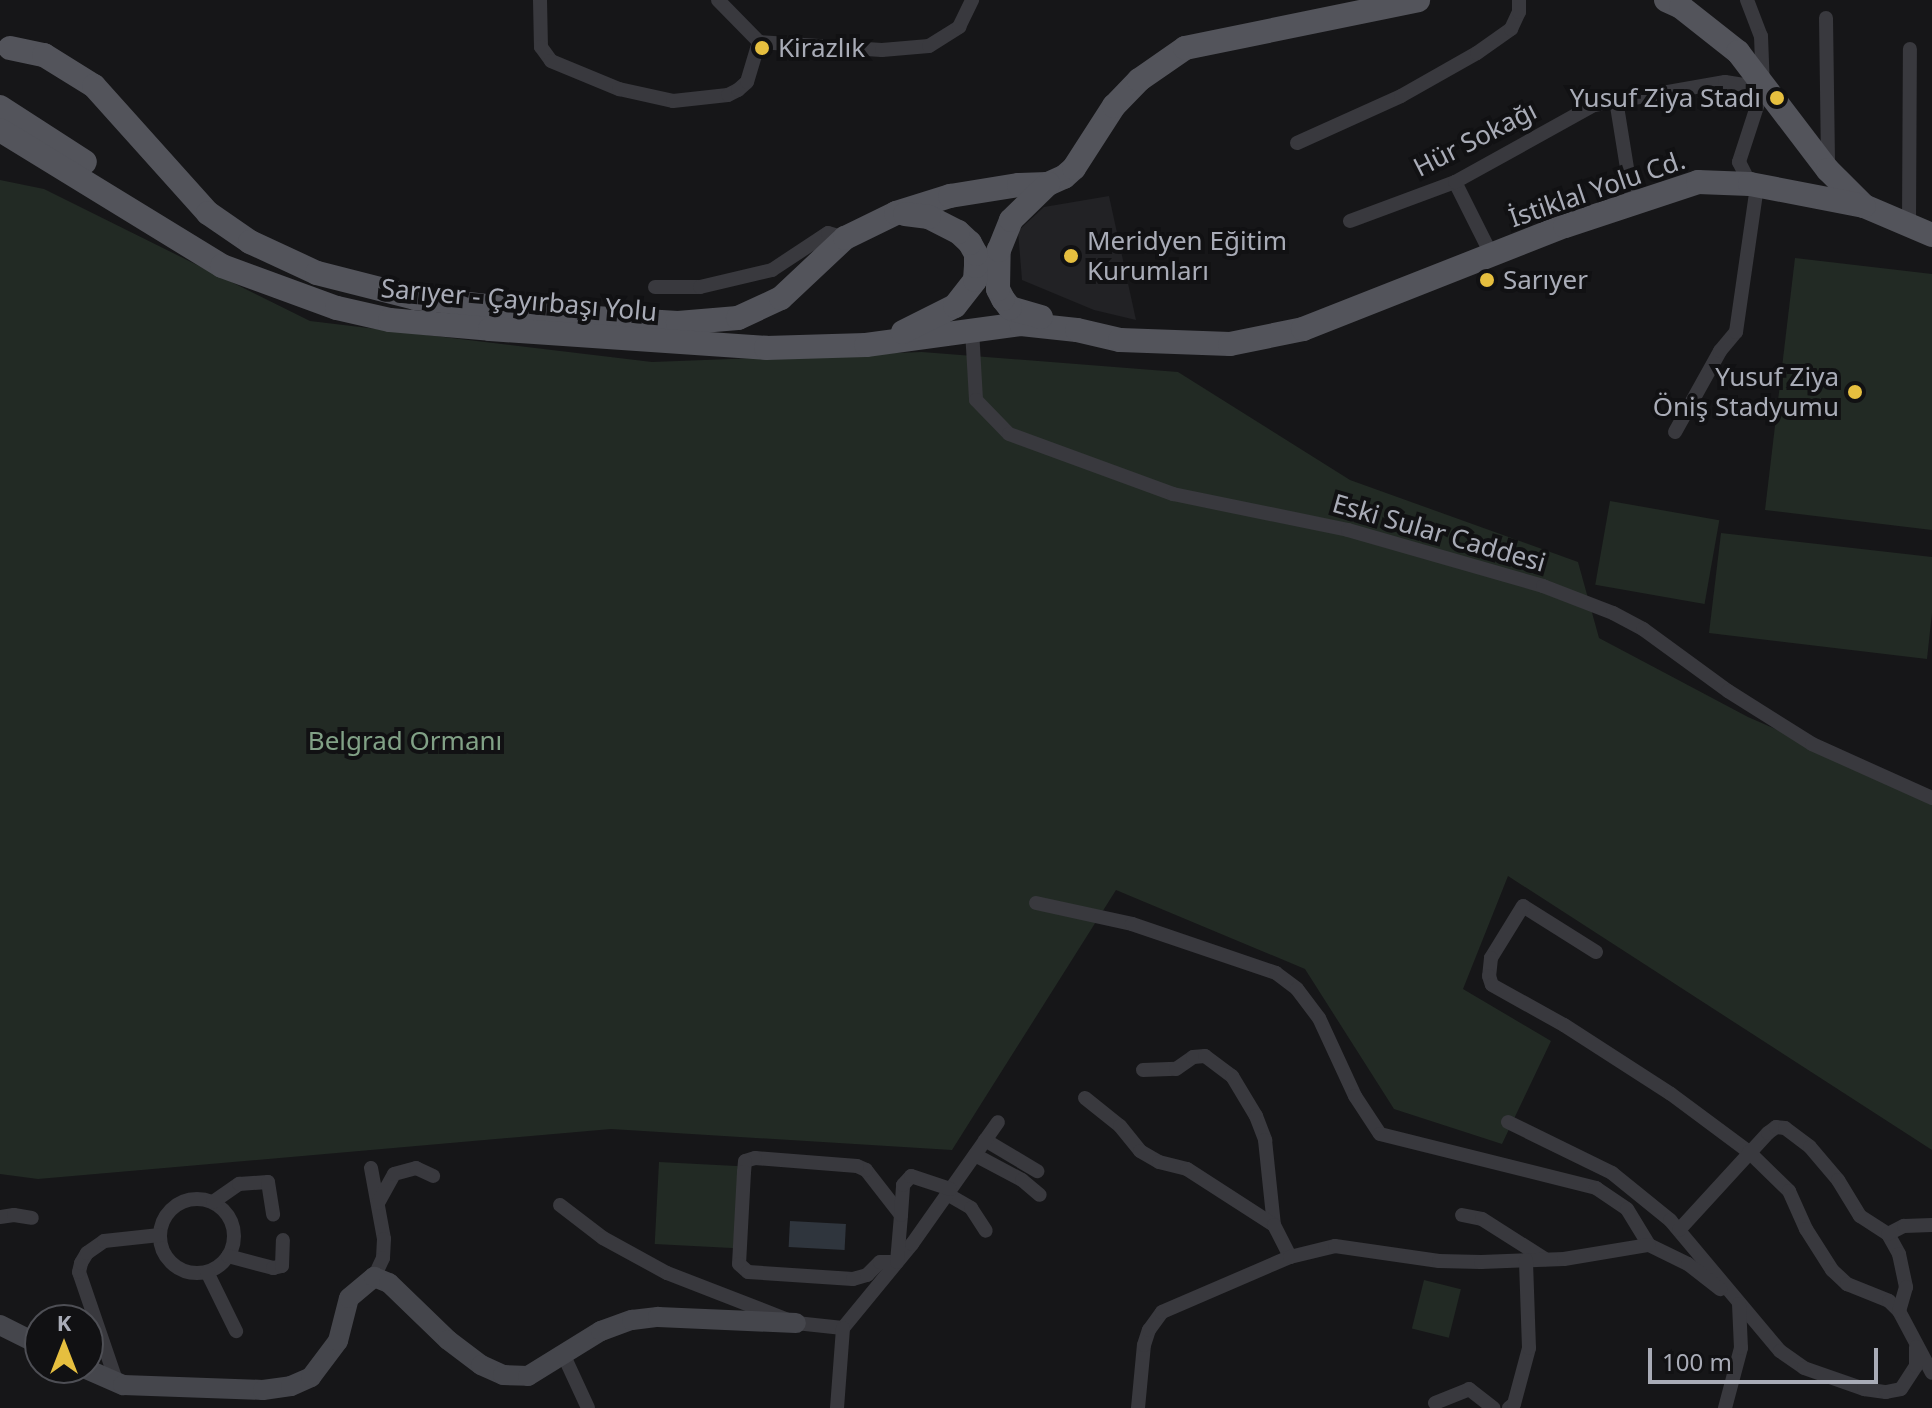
<!DOCTYPE html>
<html>
<head>
<meta charset="utf-8">
<style>
  body { margin:0 }
  #map { position:relative; width:1932px; height:1408px; overflow:hidden; background:#161618; font-family:"Noto Sans",sans-serif }
  div>[style] { position:absolute }
  [style*='--x'] { left:calc(var(--x)*1px); top:calc(var(--y)*1px); width:calc(var(--w)*1px); rotate:calc(var(--a)*1deg) }
  .built>* { inset:0; background:#222225 }
  .green>* { inset:0; background:#222a24; transform-origin:0 0 }
  .water>* { inset:0; background:#2f353d; transform-origin:0 0 }
  .street>* { height:14px; margin:-7px; padding:0 7px; transform-origin:7px; border-radius:7px; background:#39393e }
  .street>.ring { margin:-7px; padding:0; box-sizing:content-box; background:none; border:14px solid #39393e; border-radius:50% }
  .secondary>* { height:20px; margin:-10px; padding:0 10px; transform-origin:10px; border-radius:10px; background:#45464c }
  .primary>* { height:24px; margin:-12px; padding:0 12px; transform-origin:12px; border-radius:12px; background:#53545b }
  .dots>* { width:22px; height:22px; translate:-50% -50%; box-sizing:border-box; border:4px solid #111113; border-radius:50% }
  span { translate:-50% -50%; white-space:nowrap; text-align:center; line-height:1.15; -webkit-text-stroke:8px #111113; paint-order:stroke }
  .poi-label { font-size:26px; color:#a9acb7 }
  .left { translate:0 -50%; text-align:left }
  .right { translate:-100% -50%; text-align:right }
  .street-label { font-size:26px; color:#a9acb7 }
  .park-label { font-size:26px; color:#81a186 }
  .north { position:absolute; left:24px; top:1304px; width:80px; height:80px; box-sizing:border-box; background:#111113; border:2px solid #4e4f55; border-radius:50%; rotate:0deg; font-size:22px; font-weight:700; line-height:32px; text-align:center; color:#a9acb7 }
  .north::after { content:''; display:block; margin:auto; width:28px; height:36px; background:#e6bf3f; clip-path:polygon(50% 0,100% 100%,50% 72%,0 100%) }
  .scale { position:absolute; left:1648px; top:1348px; width:230px; height:36px; box-sizing:border-box; border:4px solid #a9acb7; border-top:0; padding-left:10px; font-size:24px; line-height:28px; white-space:nowrap; color:#a9acb7; -webkit-text-stroke:6px #111113; paint-order:stroke }
</style>
</head>
<body>
<div id="map">
  <div class="built">
    <div style="clip-path:polygon(1109px 196px,1136px 320px,1094px 310px,1022px 280px,1018px 231px,1044px 207px)"></div>
  </div>
  <div class="green">
    <div style="clip-path:polygon(0 180px,44px 189px,310px 321px,652px 362px,922px 352px,1178px 372px,1350px 480px,1578px 562px,1599px 638px,1748px 717px,1932px 797px,1932px 1150px,1508px 876px,1463px 989px,1551px 1041px,1502px 1144px,1394px 1109px,1305px 969px,1116px 890px,952px 1150px,611px 1129px,38px 1179px,0 1174px)"></div>
    <div style="clip-path:polygon(1795px 258px,1932px 274px,1932px 530px,1765px 510px)"></div>
    <div style="left:1610px;top:501px;width:111px;height:85px;rotate:10deg"></div>
    <div style="clip-path:polygon(1721px 533px,1932px 557px,1932px 613px,1927px 659px,1709px 633px)"></div>
    <div style="left:659px;top:1162px;width:82px;height:82px;rotate:3deg"></div>
    <div style="left:1424px;top:1280px;width:38px;height:50px;rotate:14deg"></div>
  </div>
  <div class="water">
    <div style="left:790px;top:1221px;width:56px;height:26px;rotate:3deg"></div>
  </div>
  <div class="street">
    <div style="--x:540;--y:0;--w:47;--a:88.8"></div>
    <div style="--x:541;--y:47;--w:17;--a:54"></div>
    <div style="--x:551;--y:61;--w:74;--a:22.4"></div>
    <div style="--x:619;--y:89;--w:55;--a:12.5"></div>
    <div style="--x:673;--y:101;--w:55;--a:-6.2"></div>
    <div style="--x:728;--y:95;--w:11;--a:-27"></div>
    <div style="--x:738;--y:90;--w:12;--a:-42"></div>
    <div style="--x:747;--y:82;--w:42;--a:-73.3"></div>
    <div style="--x:718;--y:0;--w:59;--a:45.7"></div>
    <div style="--x:759;--y:42;--w:123;--a:3.7"></div>
    <div style="--x:882;--y:50;--w:47;--a:-4.9"></div>
    <div style="--x:929;--y:46;--w:36;--a:-32"></div>
    <div style="--x:959;--y:27;--w:30;--a:-64"></div>
    <div style="--x:1747;--y:0;--w:39;--a:69"></div>
    <div style="--x:1761;--y:36;--w:52;--a:87.8"></div>
    <div style="--x:1763;--y:88;--w:78;--a:108"></div>
    <div style="--x:1739;--y:162;--w:25;--a:63"></div>
    <div style="--x:1826;--y:18;--w:148;--a:89.2"></div>
    <div style="--x:1616;--y:100;--w:106;--a:80.8"></div>
    <div style="--x:1297;--y:143;--w:114;--a:-24.3"></div>
    <div style="--x:1401;--y:96;--w:87;--a:-29.5"></div>
    <div style="--x:1477;--y:53;--w:42;--a:-35.2"></div>
    <div style="--x:1511;--y:29;--w:19;--a:-65"></div>
    <div style="--x:1519;--y:12;--w:12;--a:-90"></div>
    <div style="--x:1455;--y:182;--w:83;--a:63.4"></div>
    <div style="--x:1350;--y:221;--w:112;--a:-20.4"></div>
    <div style="--x:1455;--y:182;--w:159;--a:-29"></div>
    <div style="--x:1594;--y:105;--w:133;--a:-10"></div>
    <div style="--x:1725;--y:82;--w:38;--a:9"></div>
    <div style="--x:1909;--y:222;--w:173;--a:-89.7"></div>
    <div style="--x:655;--y:287;--w:45;--a:0"></div>
    <div style="--x:700;--y:287;--w:74;--a:-13.3"></div>
    <div style="--x:772;--y:270;--w:67;--a:-33.5"></div>
    <div style="--x:828;--y:233;--w:18;--a:16"></div>
    <div style="--x:972;--y:330;--w:70;--a:86.7"></div>
    <div style="--x:976;--y:400;--w:47;--a:45.9"></div>
    <div style="--x:1009;--y:434;--w:175;--a:20.1"></div>
    <div style="--x:1173;--y:494;--w:179;--a:11.6"></div>
    <div style="--x:1348;--y:530;--w:203;--a:16"></div>
    <div style="--x:1543;--y:586;--w:75;--a:21.1"></div>
    <div style="--x:1613;--y:613;--w:34;--a:28"></div>
    <div style="--x:1643;--y:629;--w:105;--a:36.1"></div>
    <div style="--x:1728;--y:691;--w:99;--a:32.2"></div>
    <div style="--x:1812;--y:744;--w:132;--a:24.2"></div>
    <div style="--x:1675;--y:432;--w:93;--a:-60.9"></div>
    <div style="--x:1720;--y:351;--w:25;--a:-50"></div>
    <div style="--x:1736;--y:332;--w:148;--a:-81.8"></div>
    <div style="--x:1036;--y:903;--w:98;--a:12.3"></div>
    <div style="--x:1132;--y:924;--w:152;--a:18.8"></div>
    <div style="--x:1276;--y:973;--w:26;--a:37"></div>
    <div style="--x:1297;--y:989;--w:36;--a:53"></div>
    <div style="--x:1319;--y:1018;--w:86;--a:65.2"></div>
    <div style="--x:1355;--y:1096;--w:45;--a:56.7"></div>
    <div style="--x:1380;--y:1134;--w:223;--a:14"></div>
    <div style="--x:1596;--y:1188;--w:37;--a:34"></div>
    <div style="--x:1627;--y:1209;--w:42;--a:58.6"></div>
    <div style="--x:1596;--y:952;--w:86;--a:-147.8"></div>
    <div style="--x:1523;--y:906;--w:61;--a:121.6"></div>
    <div style="--x:1491;--y:958;--w:18;--a:96"></div>
    <div style="--x:1489;--y:976;--w:9;--a:72"></div>
    <div style="--x:1492;--y:985;--w:82;--a:29.1"></div>
    <div style="--x:1564;--y:1025;--w:127;--a:32.8"></div>
    <div style="--x:1671;--y:1094;--w:97;--a:36.6"></div>
    <div style="--x:1749;--y:1152;--w:56;--a:44.3"></div>
    <div style="--x:1789;--y:1191;--w:42;--a:65.9"></div>
    <div style="--x:1806;--y:1229;--w:49;--a:57.6"></div>
    <div style="--x:1832;--y:1270;--w:21;--a:43"></div>
    <div style="--x:1847;--y:1284;--w:45;--a:22"></div>
    <div style="--x:1889;--y:1301;--w:14;--a:45"></div>
    <div style="--x:1899;--y:1311;--w:70;--a:62"></div>
    <div style="--x:1143;--y:1070;--w:33;--a:-2"></div>
    <div style="--x:1176;--y:1069;--w:21;--a:-35"></div>
    <div style="--x:1193;--y:1057;--w:12;--a:-5"></div>
    <div style="--x:1205;--y:1056;--w:34;--a:37"></div>
    <div style="--x:1232;--y:1076;--w:47;--a:59"></div>
    <div style="--x:1256;--y:1116;--w:26;--a:69"></div>
    <div style="--x:1265;--y:1140;--w:85;--a:84"></div>
    <div style="--x:1085;--y:1098;--w:45;--a:38.7"></div>
    <div style="--x:1120;--y:1126;--w:32;--a:51"></div>
    <div style="--x:1140;--y:1151;--w:22;--a:30"></div>
    <div style="--x:1159;--y:1162;--w:29;--a:14"></div>
    <div style="--x:1187;--y:1169;--w:103;--a:32.8"></div>
    <div style="--x:1274;--y:1225;--w:36;--a:63"></div>
    <div style="--x:1508;--y:1122;--w:116;--a:26.1"></div>
    <div style="--x:1612;--y:1173;--w:75;--a:39"></div>
    <div style="--x:1670;--y:1220;--w:171;--a:50"></div>
    <div style="--x:1780;--y:1351;--w:29;--a:35"></div>
    <div style="--x:1804;--y:1368;--w:64;--a:19.3"></div>
    <div style="--x:1864;--y:1389;--w:22;--a:8"></div>
    <div style="--x:1886;--y:1392;--w:15;--a:-11"></div>
    <div style="--x:1901;--y:1389;--w:27;--a:-57"></div>
    <div style="--x:1916;--y:1366;--w:19;--a:-90"></div>
    <div style="--x:985;--y:1140;--w:61;--a:30.8"></div>
    <div style="--x:975;--y:1155;--w:53;--a:28"></div>
    <div style="--x:1022;--y:1180;--w:23;--a:40"></div>
    <div style="--x:371;--y:1168;--w:72;--a:79.6"></div>
    <div style="--x:384;--y:1239;--w:19;--a:93"></div>
    <div style="--x:383;--y:1258;--w:21;--a:115"></div>
    <div style="--x:947;--y:1194;--w:28;--a:30"></div>
    <div style="--x:971;--y:1208;--w:27;--a:57"></div>
    <div class="ring" style="left:160px;top:1199px;width:60px;height:60px"></div>
    <div style="--x:213;--y:1202;--w:32;--a:-35"></div>
    <div style="--x:239;--y:1184;--w:29;--a:-4"></div>
    <div style="--x:268;--y:1182;--w:33;--a:81"></div>
    <div style="--x:378;--y:1203;--w:33;--a:-61"></div>
    <div style="--x:394;--y:1174;--w:23;--a:-15"></div>
    <div style="--x:416;--y:1168;--w:19;--a:25"></div>
    <div style="--x:560;--y:1205;--w:54;--a:37.5"></div>
    <div style="--x:603;--y:1238;--w:73;--a:28.7"></div>
    <div style="--x:667;--y:1273;--w:138;--a:21.2"></div>
    <div style="--x:796;--y:1323;--w:47;--a:6.1"></div>
    <div style="--x:843;--y:1328;--w:109;--a:-50.6"></div>
    <div style="--x:912;--y:1244;--w:149;--a:-54.8"></div>
    <div style="--x:901;--y:1215;--w:57;--a:-127.9"></div>
    <div style="--x:866;--y:1170;--w:10;--a:-156"></div>
    <div style="--x:857;--y:1166;--w:102;--a:-175.5"></div>
    <div style="--x:755;--y:1158;--w:10;--a:163"></div>
    <div style="--x:745;--y:1161;--w:11;--a:95"></div>
    <div style="--x:744;--y:1172;--w:92;--a:93.1"></div>
    <div style="--x:739;--y:1264;--w:12;--a:42"></div>
    <div style="--x:748;--y:1272;--w:105;--a:3.8"></div>
    <div style="--x:853;--y:1279;--w:15;--a:-16"></div>
    <div style="--x:867;--y:1275;--w:18;--a:-45"></div>
    <div style="--x:880;--y:1262;--w:17;--a:0"></div>
    <div style="--x:897;--y:1262;--w:47;--a:-85.1"></div>
    <div style="--x:901;--y:1215;--w:30;--a:-86"></div>
    <div style="--x:903;--y:1185;--w:12;--a:-48"></div>
    <div style="--x:911;--y:1176;--w:41;--a:18.4"></div>
    <div style="--x:1462;--y:1215;--w:20;--a:11"></div>
    <div style="--x:1482;--y:1219;--w:75;--a:32.4"></div>
    <div style="--x:0;--y:1217;--w:14;--a:-8"></div>
    <div style="--x:14;--y:1215;--w:18;--a:9"></div>
    <div style="--x:1679;--y:1230;--w:132;--a:-47.5"></div>
    <div style="--x:1768;--y:1133;--w:10;--a:-37"></div>
    <div style="--x:1776;--y:1127;--w:9;--a:6"></div>
    <div style="--x:1785;--y:1128;--w:31;--a:37"></div>
    <div style="--x:1810;--y:1147;--w:43;--a:49.7"></div>
    <div style="--x:1838;--y:1180;--w:42;--a:58.6"></div>
    <div style="--x:1860;--y:1216;--w:33;--a:33"></div>
    <div style="--x:1888;--y:1234;--w:23;--a:61"></div>
    <div style="--x:1899;--y:1254;--w:34;--a:78"></div>
    <div style="--x:1906;--y:1287;--w:25;--a:106"></div>
    <div style="--x:1888;--y:1234;--w:18;--a:-27"></div>
    <div style="--x:1904;--y:1226;--w:28;--a:-2"></div>
    <div style="--x:1649;--y:1245;--w:43;--a:26"></div>
    <div style="--x:1688;--y:1264;--w:41;--a:38"></div>
    <div style="--x:228;--y:1256;--w:47;--a:14.9"></div>
    <div style="--x:273;--y:1268;--w:9;--a:-13"></div>
    <div style="--x:282;--y:1266;--w:26;--a:-88"></div>
    <div style="--x:207;--y:1272;--w:66;--a:63.8"></div>
    <div style="--x:564;--y:1356;--w:57;--a:65.2"></div>
    <div style="--x:117;--y:1383;--w:117;--a:-108.9"></div>
    <div style="--x:79;--y:1272;--w:9;--a:-77"></div>
    <div style="--x:81;--y:1263;--w:12;--a:-59"></div>
    <div style="--x:87;--y:1253;--w:21;--a:-35"></div>
    <div style="--x:104;--y:1241;--w:56;--a:-6.1"></div>
    <div style="--x:1435;--y:1403;--w:37;--a:-22"></div>
    <div style="--x:1469;--y:1389;--w:31;--a:38"></div>
    <div style="--x:837;--y:1408;--w:80;--a:-85.7"></div>
    <div style="--x:1138;--y:1408;--w:63;--a:-84.6"></div>
    <div style="--x:1144;--y:1345;--w:16;--a:-72"></div>
    <div style="--x:1149;--y:1330;--w:22;--a:-54"></div>
    <div style="--x:1162;--y:1312;--w:139;--a:-23.3"></div>
    <div style="--x:1290;--y:1257;--w:46;--a:-13.7"></div>
    <div style="--x:1335;--y:1246;--w:105;--a:8.2"></div>
    <div style="--x:1439;--y:1261;--w:42;--a:1.4"></div>
    <div style="--x:1481;--y:1262;--w:83;--a:-2.1"></div>
    <div style="--x:1564;--y:1259;--w:86;--a:-9.4"></div>
    <div style="--x:1509;--y:1408;--w:6;--a:-39"></div>
    <div style="--x:1514;--y:1404;--w:58;--a:-75"></div>
    <div style="--x:1529;--y:1348;--w:88;--a:-92"></div>
    <div style="--x:1725;--y:1408;--w:62;--a:-75.1"></div>
    <div style="--x:1741;--y:1348;--w:44;--a:-92.6"></div>
  </div>
  <div class="secondary">
    <div style="--x:0;--y:1325;--w:45;--a:26.6"></div>
    <div style="--x:84;--y:1368;--w:43;--a:23.6"></div>
    <div style="--x:123;--y:1385;--w:140;--a:2"></div>
    <div style="--x:263;--y:1390;--w:28;--a:-8"></div>
    <div style="--x:291;--y:1386;--w:22;--a:-24"></div>
    <div style="--x:311;--y:1377;--w:45;--a:-53.1"></div>
    <div style="--x:338;--y:1341;--w:44;--a:-75.7"></div>
    <div style="--x:349;--y:1298;--w:33;--a:-40"></div>
    <div style="--x:374;--y:1277;--w:16;--a:22"></div>
    <div style="--x:389;--y:1283;--w:82;--a:44"></div>
    <div style="--x:448;--y:1340;--w:41;--a:37.1"></div>
    <div style="--x:481;--y:1365;--w:24;--a:24"></div>
    <div style="--x:503;--y:1375;--w:25;--a:2"></div>
    <div style="--x:528;--y:1376;--w:86;--a:-31.7"></div>
    <div style="--x:601;--y:1331;--w:33;--a:-20"></div>
    <div style="--x:632;--y:1320;--w:26;--a:-7"></div>
    <div style="--x:658;--y:1317;--w:138;--a:2.5"></div>
  </div>
  <div class="primary">
    <div style="--x:1666;--y:0;--w:17;--a:25"></div>
    <div style="--x:1681;--y:7;--w:73;--a:38.3"></div>
    <div style="--x:1738;--y:52;--w:148;--a:52.7"></div>
    <div style="--x:1828;--y:170;--w:51;--a:45"></div>
    <div style="--x:1864;--y:206;--w:74;--a:23.1"></div>
    <div style="--x:10;--y:48;--w:35;--a:12"></div>
    <div style="--x:44;--y:55;--w:59;--a:31.8"></div>
    <div style="--x:94;--y:86;--w:171;--a:48.1"></div>
    <div style="--x:208;--y:213;--w:51;--a:34.6"></div>
    <div style="--x:250;--y:242;--w:74;--a:24.8"></div>
    <div style="--x:317;--y:273;--w:101;--a:14.3"></div>
    <div style="--x:415;--y:298;--w:181;--a:6.3"></div>
    <div style="--x:595;--y:318;--w:83;--a:3.4"></div>
    <div style="--x:678;--y:323;--w:60;--a:-4.8"></div>
    <div style="--x:738;--y:318;--w:47;--a:-24.9"></div>
    <div style="--x:781;--y:298;--w:88;--a:-43.2"></div>
    <div style="--x:845;--y:238;--w:57;--a:-26.1"></div>
    <div style="--x:896;--y:213;--w:57;--a:-17.5"></div>
    <div style="--x:950;--y:196;--w:70;--a:-9.1"></div>
    <div style="--x:1019;--y:185;--w:29;--a:-2"></div>
    <div style="--x:1048;--y:184;--w:17;--a:-24"></div>
    <div style="--x:1064;--y:177;--w:13;--a:-42"></div>
    <div style="--x:1074;--y:168;--w:74;--a:-57.2"></div>
    <div style="--x:1114;--y:106;--w:36;--a:-46"></div>
    <div style="--x:1139;--y:80;--w:56;--a:-34.8"></div>
    <div style="--x:1185;--y:48;--w:238;--a:-11.6"></div>
    <div style="--x:0;--y:107;--w:101;--a:32.9"></div>
    <div style="--x:0;--y:130;--w:260;--a:31.5"></div>
    <div style="--x:222;--y:266;--w:122;--a:20.1"></div>
    <div style="--x:337;--y:308;--w:54;--a:12.8"></div>
    <div style="--x:390;--y:320;--w:100;--a:5.1"></div>
    <div style="--x:490;--y:329;--w:277;--a:3.9"></div>
    <div style="--x:766;--y:348;--w:100;--a:-1.7"></div>
    <div style="--x:866;--y:345;--w:156;--a:-7.7"></div>
    <div style="--x:1021;--y:324;--w:56;--a:6.1"></div>
    <div style="--x:1077;--y:330;--w:44;--a:13.1"></div>
    <div style="--x:1120;--y:340;--w:110;--a:2.1"></div>
    <div style="--x:1230;--y:344;--w:75;--a:-11.6"></div>
    <div style="--x:1303;--y:329;--w:282;--a:-21.5"></div>
    <div style="--x:1565;--y:226;--w:140;--a:-18.3"></div>
    <div style="--x:1698;--y:182;--w:52;--a:2.2"></div>
    <div style="--x:1750;--y:184;--w:116;--a:10.9"></div>
    <div style="--x:1041;--y:317;--w:32;--a:-164"></div>
    <div style="--x:1010;--y:308;--w:11;--a:-128"></div>
    <div style="--x:1003;--y:299;--w:11;--a:-117"></div>
    <div style="--x:998;--y:289;--w:39;--a:-89"></div>
    <div style="--x:999;--y:250;--w:32;--a:-68"></div>
    <div style="--x:1011;--y:220;--w:52;--a:-44.2"></div>
    <div style="--x:903;--y:332;--w:58;--a:-26.6"></div>
    <div style="--x:955;--y:306;--w:33;--a:-52"></div>
    <div style="--x:975;--y:280;--w:14;--a:-86"></div>
    <div style="--x:976;--y:266;--w:12;--a:-90"></div>
    <div style="--x:976;--y:254;--w:13;--a:-119"></div>
    <div style="--x:970;--y:243;--w:16;--a:-137"></div>
    <div style="--x:958;--y:232;--w:33;--a:-153"></div>
    <div style="--x:929;--y:217;--w:24;--a:-173"></div>
  </div>
  <div class="dots">
    <div style="left:762px;top:48px;background:#e6bf3f"></div>
    <div style="left:1777px;top:98px;background:#e6bf3f"></div>
    <div style="left:1071px;top:256px;background:#e6bf3f"></div>
    <div style="left:1487px;top:280px;background:#e6bf3f"></div>
    <div style="left:1855px;top:392px;background:#e6bf3f"></div>
  </div>
  <div class="poi-label">
    <span class="left" style="left:778px;top:48px">Kirazlık</span>
    <span class="right" style="left:1761px;top:98px">Yusuf Ziya Stadı</span>
    <span class="left" style="left:1087px;top:256px">Meridyen Eğitim<br>Kurumları</span>
    <span class="left" style="left:1503px;top:280px">Sarıyer</span>
    <span class="right" style="left:1839px;top:392px">Yusuf Ziya<br>Öniş Stadyumu</span>
  </div>
  <div class="street-label">
    <span style="left:1475px;top:139px;rotate:-27deg">Hür Sokağı</span>
    <span style="left:1597px;top:189px;rotate:-19deg">İstiklal Yolu Cd.</span>
    <span style="left:519px;top:300px;rotate:5deg">Sarıyer - Çayırbaşı Yolu</span>
    <span style="left:1439px;top:533px;rotate:16deg">Eski Sular Caddesi</span>
  </div>
  <div class="park-label">
    <span style="left:405px;top:741px">Belgrad Ormanı</span>
  </div>
  <div class="north">K</div>
  <div class="scale">100 m</div>
</div>
</body>
</html>
